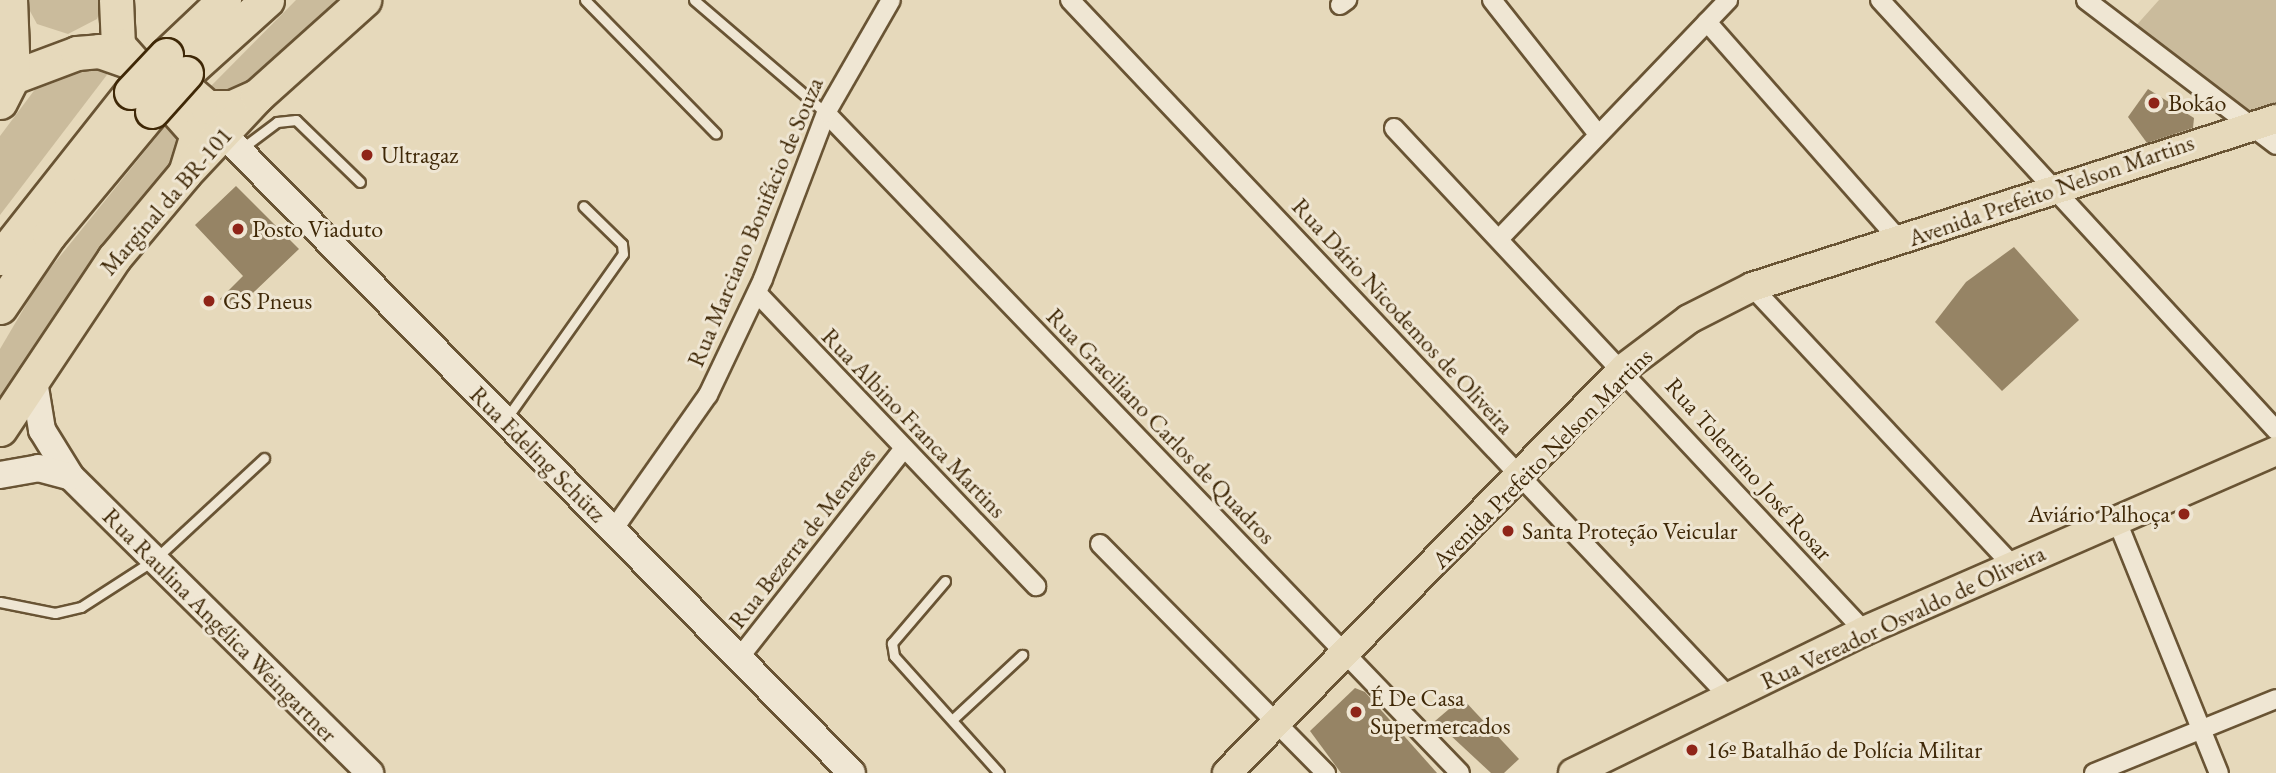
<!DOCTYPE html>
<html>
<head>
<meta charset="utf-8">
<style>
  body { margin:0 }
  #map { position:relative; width:2276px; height:773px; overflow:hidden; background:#e6d9bb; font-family:"EB Garamond",serif }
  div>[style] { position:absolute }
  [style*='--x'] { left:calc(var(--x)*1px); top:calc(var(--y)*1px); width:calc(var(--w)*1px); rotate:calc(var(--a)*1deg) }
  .green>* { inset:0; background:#cabb9c }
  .building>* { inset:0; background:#968465 }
  .roads { filter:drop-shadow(2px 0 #695434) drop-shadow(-2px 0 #695434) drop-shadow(0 2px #695434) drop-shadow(0 -2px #695434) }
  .lane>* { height:9px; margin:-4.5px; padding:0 4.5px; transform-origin:4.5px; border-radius:4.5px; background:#efe6d3 }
  .street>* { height:18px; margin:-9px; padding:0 9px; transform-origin:9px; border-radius:9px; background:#efe6d3 }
  .secondary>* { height:26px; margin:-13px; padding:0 13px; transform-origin:13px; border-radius:13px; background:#efe6d3 }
  .primary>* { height:28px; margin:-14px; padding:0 14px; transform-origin:14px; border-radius:14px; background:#e6d9bb }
  .highway>* { height:33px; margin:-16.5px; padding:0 16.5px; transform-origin:16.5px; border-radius:16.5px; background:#e6d9bb }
  .bridges { filter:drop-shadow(2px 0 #3f2807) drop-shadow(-2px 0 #3f2807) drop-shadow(0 2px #3f2807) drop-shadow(0 -2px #3f2807) }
  .highway-bridge>* { height:33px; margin:-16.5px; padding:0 16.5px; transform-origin:16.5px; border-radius:16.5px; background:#e6d9bb }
  .dots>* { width:19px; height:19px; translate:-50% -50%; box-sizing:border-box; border:4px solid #efe6d3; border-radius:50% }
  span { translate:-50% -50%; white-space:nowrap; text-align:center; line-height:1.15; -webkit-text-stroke:6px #efe6d3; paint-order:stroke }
  .poi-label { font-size:24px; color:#3f2807 }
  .left { translate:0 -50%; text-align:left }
  .right { translate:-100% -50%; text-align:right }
  .street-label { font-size:24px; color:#3f2807 }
</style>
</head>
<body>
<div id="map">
  <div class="green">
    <div style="clip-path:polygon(24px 0,105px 0,97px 19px,68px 34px,37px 24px)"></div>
    <div style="clip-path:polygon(296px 0,351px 0,232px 98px,208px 89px)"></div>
    <div style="clip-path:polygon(2159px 0,2276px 0,2276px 113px,2250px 116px,2133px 29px)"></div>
    <div style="clip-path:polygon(116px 63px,0 215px,0 136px,51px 68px)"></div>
    <div style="clip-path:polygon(175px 114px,194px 138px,0 409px,0 349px,40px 281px)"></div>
  </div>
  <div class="building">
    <div style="clip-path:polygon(2148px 89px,2194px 118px,2193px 128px,2147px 143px,2128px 117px)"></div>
    <div style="clip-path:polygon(236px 186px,299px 249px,233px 312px,220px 299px,243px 276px,195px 225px)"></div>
    <div style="clip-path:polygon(2014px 247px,2079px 320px,2002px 391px,1935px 322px,1966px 282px)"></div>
    <div style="clip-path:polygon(1355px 688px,1365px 692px,1437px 773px,1341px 773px,1310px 731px)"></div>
    <div style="clip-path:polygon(1462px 698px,1519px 759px,1504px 773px,1491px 773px,1435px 721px)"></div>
  </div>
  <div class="roads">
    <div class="lane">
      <div style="--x:585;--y:0;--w:187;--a:45.6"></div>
      <div style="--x:694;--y:0;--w:174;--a:40.6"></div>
      <div style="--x:241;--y:149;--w:45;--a:-36.9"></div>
      <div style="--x:277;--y:122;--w:19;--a:-6"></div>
      <div style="--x:296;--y:120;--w:89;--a:44.1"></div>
      <div style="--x:506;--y:419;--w:202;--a:-54.7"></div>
      <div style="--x:623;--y:254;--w:10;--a:-96"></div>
      <div style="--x:622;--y:244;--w:54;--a:-135.7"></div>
      <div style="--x:945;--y:581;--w:82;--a:130.5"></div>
      <div style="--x:892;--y:643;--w:13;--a:81"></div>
      <div style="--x:894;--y:656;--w:157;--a:48.1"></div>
      <div style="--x:0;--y:602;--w:56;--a:11.3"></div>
      <div style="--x:55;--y:613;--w:27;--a:-13"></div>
      <div style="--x:81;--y:607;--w:87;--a:-32.8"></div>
      <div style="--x:154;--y:560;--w:150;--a:-42.8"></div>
      <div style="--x:952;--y:720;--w:96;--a:-42.9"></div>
    </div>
    <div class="street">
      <div style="--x:1070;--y:0;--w:959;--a:46.61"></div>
      <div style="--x:1492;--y:0;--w:171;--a:51.7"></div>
      <div style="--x:1880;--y:0;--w:585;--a:47.36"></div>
      <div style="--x:2086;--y:0;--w:239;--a:37.3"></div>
      <div style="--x:1340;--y:5;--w:9;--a:-36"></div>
      <div style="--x:1707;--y:22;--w:292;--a:48.6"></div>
      <div style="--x:826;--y:113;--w:915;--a:46.15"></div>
      <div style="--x:1394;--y:128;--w:688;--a:46.94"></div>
      <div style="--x:1499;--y:239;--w:331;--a:-46.2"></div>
      <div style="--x:1752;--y:287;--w:381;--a:46.9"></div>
      <div style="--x:757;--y:293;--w:405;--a:46.4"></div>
      <div style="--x:2117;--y:521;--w:272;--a:68"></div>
      <div style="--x:613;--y:530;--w:165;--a:-54.9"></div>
      <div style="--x:708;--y:395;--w:128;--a:-64.6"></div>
      <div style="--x:763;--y:279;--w:178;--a:-69.2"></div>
      <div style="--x:826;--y:113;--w:130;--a:-60.1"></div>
      <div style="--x:1100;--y:544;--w:322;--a:45.4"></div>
      <div style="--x:739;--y:658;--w:267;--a:-51.8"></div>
      <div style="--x:2094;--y:773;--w:196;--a:-22.1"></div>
    </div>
    <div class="secondary">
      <div style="--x:224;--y:135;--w:895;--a:45.45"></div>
      <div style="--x:33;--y:375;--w:56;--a:80.7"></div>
      <div style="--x:42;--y:430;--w:55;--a:58.3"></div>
      <div style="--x:71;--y:477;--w:421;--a:44.7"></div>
      <div style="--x:0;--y:475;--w:39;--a:-10"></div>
      <div style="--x:38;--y:468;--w:34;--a:15"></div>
    </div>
    <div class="primary">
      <div style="--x:1227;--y:773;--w:567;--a:-45.57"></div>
      <div style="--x:1624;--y:368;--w:81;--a:-37"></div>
      <div style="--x:1689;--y:319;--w:71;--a:-26.9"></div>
      <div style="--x:1752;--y:287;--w:550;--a:-17.78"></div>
      <div style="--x:1573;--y:773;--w:324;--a:-26"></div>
      <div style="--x:1864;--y:631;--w:450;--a:-23.6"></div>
    </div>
    <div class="highway">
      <div style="--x:116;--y:0;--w:45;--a:87.5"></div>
      <div style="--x:118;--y:45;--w:119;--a:48.4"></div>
      <div style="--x:197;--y:134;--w:39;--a:107"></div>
      <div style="--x:166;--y:55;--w:80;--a:-43.5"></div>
      <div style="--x:186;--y:73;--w:109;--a:-42"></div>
      <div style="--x:170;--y:75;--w:49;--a:40.9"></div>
      <div style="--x:207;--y:107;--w:25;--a:0"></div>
      <div style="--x:232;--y:107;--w:27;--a:-24"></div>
      <div style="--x:13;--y:77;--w:68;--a:-20.6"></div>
      <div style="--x:77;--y:53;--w:22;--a:-5"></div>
      <div style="--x:99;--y:51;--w:34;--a:19"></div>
      <div style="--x:0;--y:102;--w:28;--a:-63"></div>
      <div style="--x:13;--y:77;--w:77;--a:-92.2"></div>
      <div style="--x:0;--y:258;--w:211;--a:-51.7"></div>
      <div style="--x:0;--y:307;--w:87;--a:-55.8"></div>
      <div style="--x:49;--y:235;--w:161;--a:-50.3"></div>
      <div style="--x:0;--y:429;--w:206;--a:-56.3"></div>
      <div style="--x:114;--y:258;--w:111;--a:-50.1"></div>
      <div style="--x:185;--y:173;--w:105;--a:-46.9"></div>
      <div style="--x:257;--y:96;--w:144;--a:-41.9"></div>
    </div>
  </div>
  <div class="bridges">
    <div class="highway-bridge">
      <div style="--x:131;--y:92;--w:51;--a:-46.6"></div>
      <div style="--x:152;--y:111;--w:51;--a:-48.2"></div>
    </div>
  </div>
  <div class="dots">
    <div style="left:2154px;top:103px;background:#8f2418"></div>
    <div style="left:367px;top:155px;background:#8f2418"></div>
    <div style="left:238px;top:229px;background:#8f2418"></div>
    <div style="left:209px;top:301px;background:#8f2418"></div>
    <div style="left:2184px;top:514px;background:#8f2418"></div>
    <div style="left:1508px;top:531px;background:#8f2418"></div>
    <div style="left:1356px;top:712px;background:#8f2418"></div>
    <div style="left:1692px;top:750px;background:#8f2418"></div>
  </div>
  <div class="poi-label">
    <span class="left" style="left:2168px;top:103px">Bokão</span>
    <span class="left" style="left:381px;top:155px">Ultragaz</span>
    <span class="left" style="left:252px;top:229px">Posto Viaduto</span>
    <span class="left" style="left:223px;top:301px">GS Pneus</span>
    <span class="right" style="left:2170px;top:514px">Aviário Palhoça</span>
    <span class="left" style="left:1522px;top:531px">Santa Proteção Veicular</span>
    <span class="left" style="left:1370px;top:712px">É De Casa<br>Supermercados</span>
    <span class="left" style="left:1706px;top:750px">16º Batalhão de Polícia Militar</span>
  </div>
  <div class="street-label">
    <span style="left:2051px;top:190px;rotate:-19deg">Avenida Prefeito Nelson Martins</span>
    <span style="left:166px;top:201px;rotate:-49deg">Marginal da BR-101</span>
    <span style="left:755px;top:222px;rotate:-67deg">Rua Marciano Bonifácio de Souza</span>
    <span style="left:1403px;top:316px;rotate:47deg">Rua Dário Nicodemos de Oliveira</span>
    <span style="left:914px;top:423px;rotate:46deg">Rua Albino Franca Martins</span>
    <span style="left:1161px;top:426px;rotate:46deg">Rua Graciliano Carlos de Quadros</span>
    <span style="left:538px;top:454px;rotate:45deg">Rua Edeling Schütz</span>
    <span style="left:1542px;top:458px;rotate:-45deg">Avenida Prefeito Nelson Martins</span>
    <span style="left:1749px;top:469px;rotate:48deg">Rua Tolentino José Rosar</span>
    <span style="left:802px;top:538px;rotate:-52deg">Rua Bezerra de Menezes</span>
    <span style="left:1903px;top:617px;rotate:-25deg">Rua Vereador Osvaldo de Oliveira</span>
    <span style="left:220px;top:625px;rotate:45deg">Rua Raulina Angélica Weingartner</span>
  </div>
</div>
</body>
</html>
